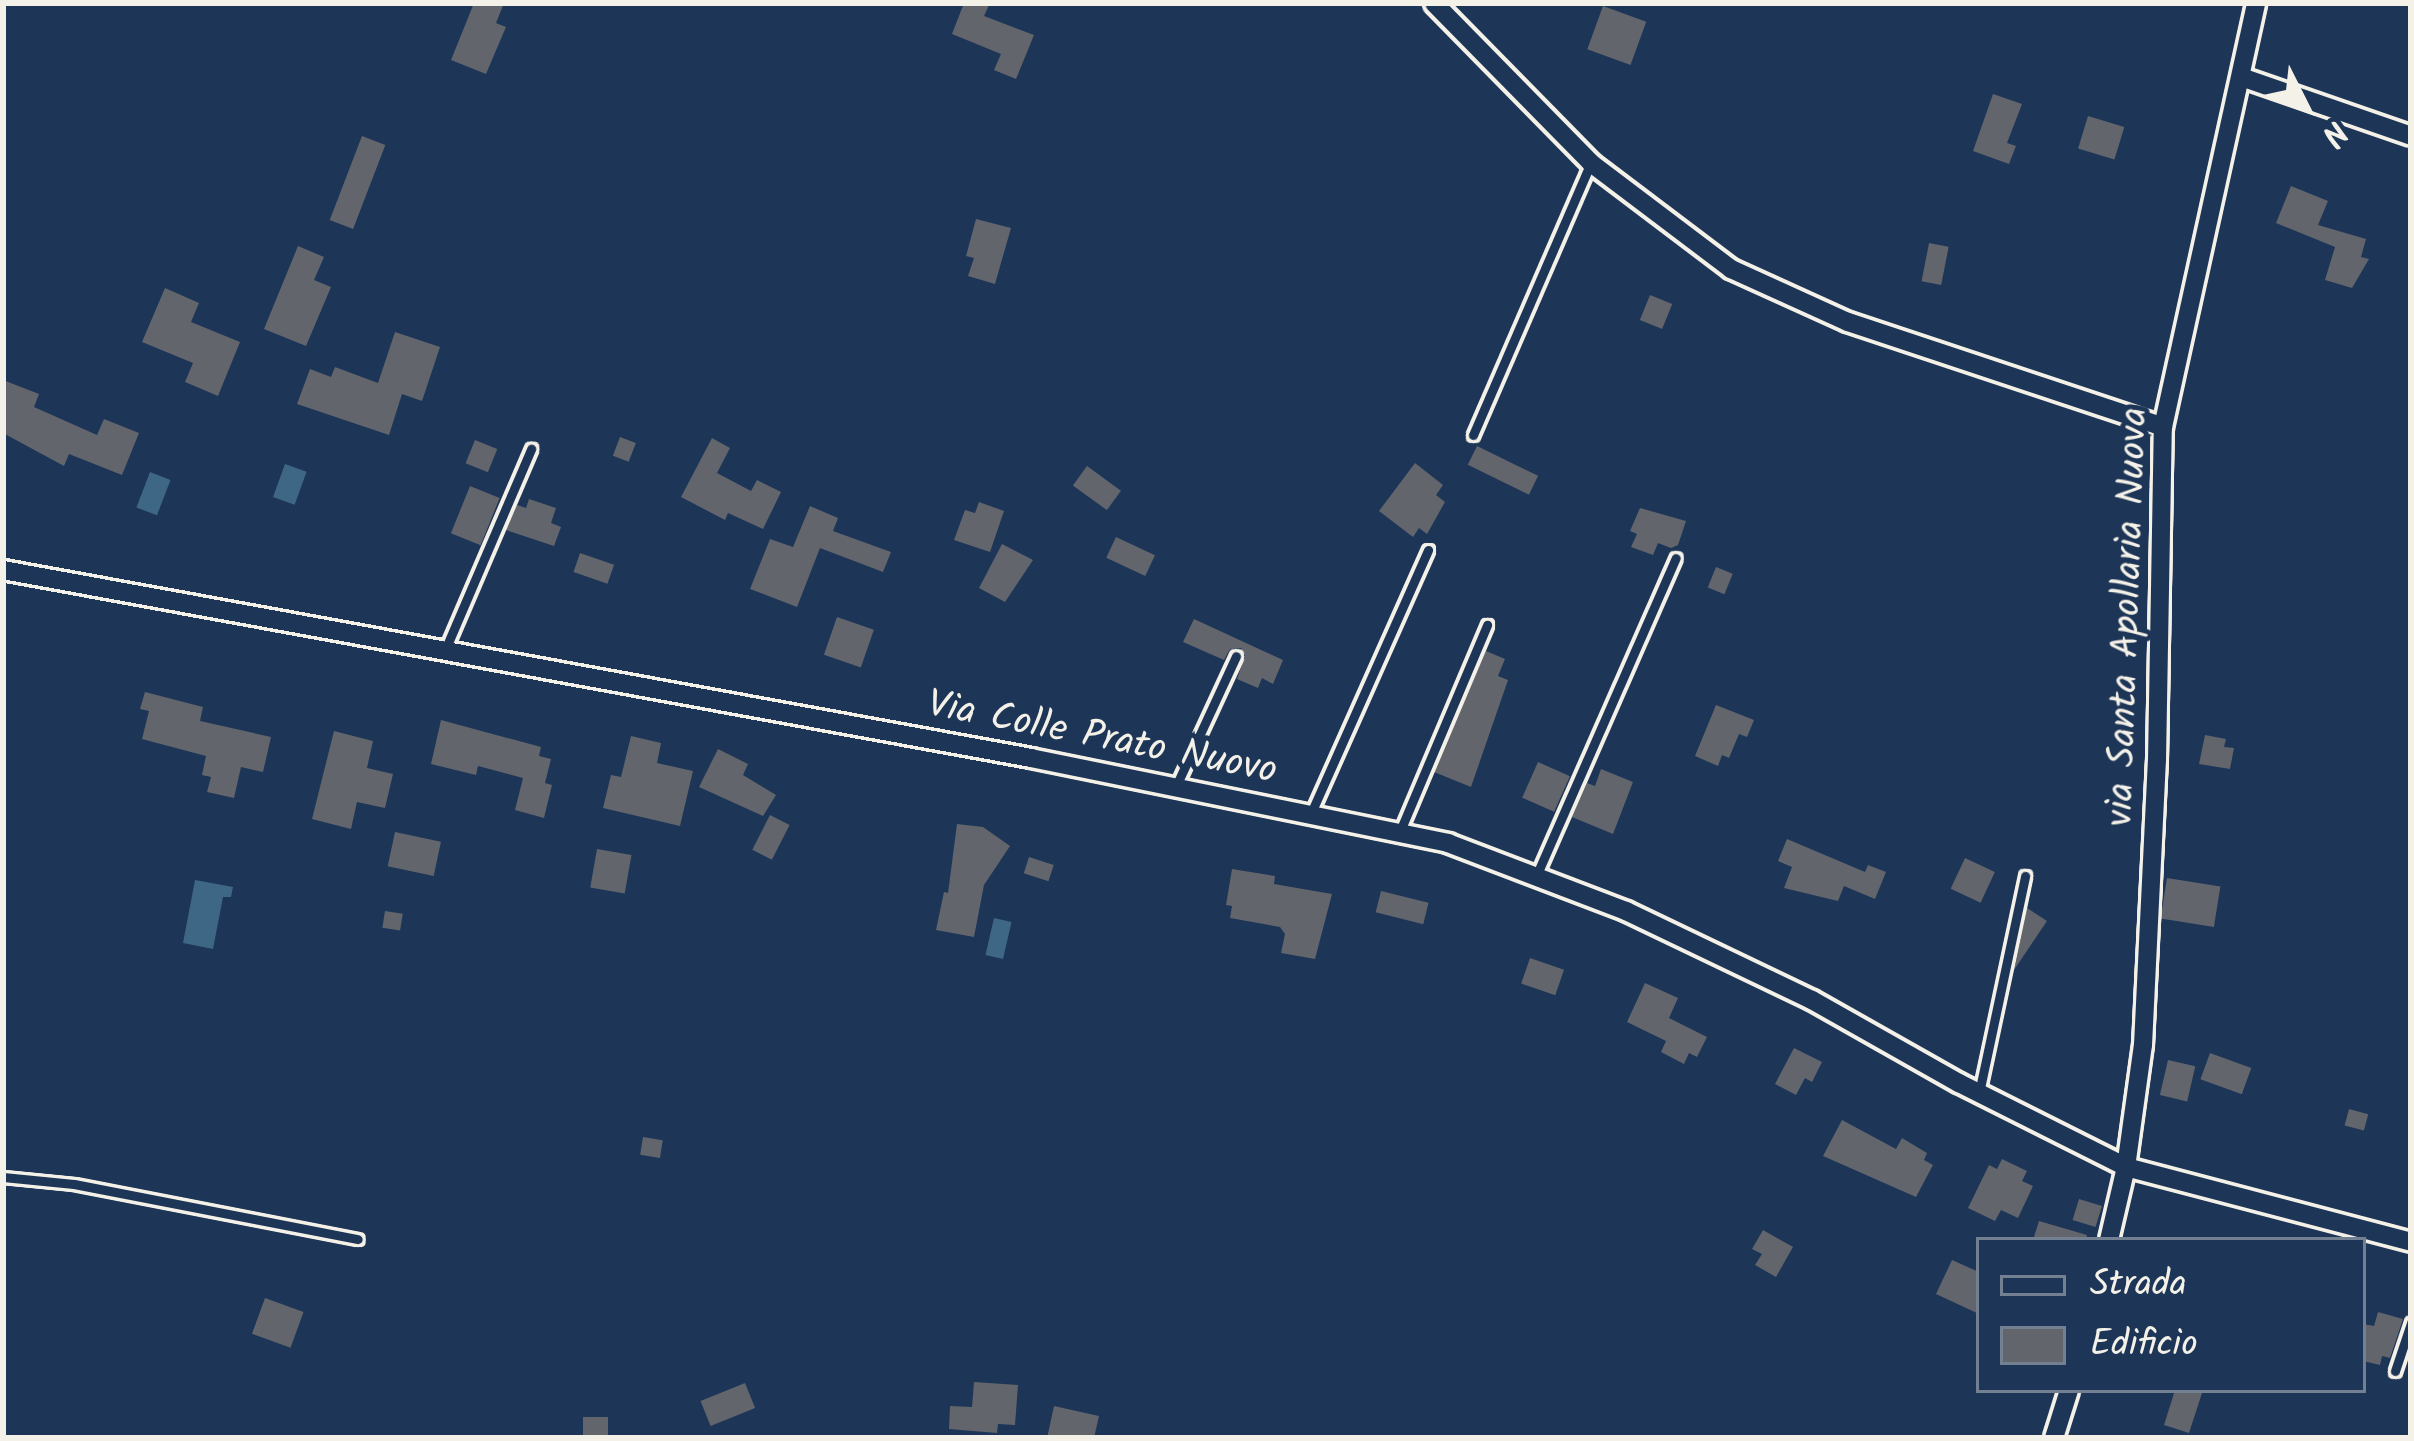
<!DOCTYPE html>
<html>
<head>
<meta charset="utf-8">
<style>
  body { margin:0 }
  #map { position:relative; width:2414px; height:1441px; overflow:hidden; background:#1d3557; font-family:Kalam,sans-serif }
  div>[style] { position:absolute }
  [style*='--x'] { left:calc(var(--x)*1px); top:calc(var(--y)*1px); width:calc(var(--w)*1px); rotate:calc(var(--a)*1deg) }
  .water>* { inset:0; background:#3e6786; transform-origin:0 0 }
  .building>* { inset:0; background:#62656c; transform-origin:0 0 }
  .roads { filter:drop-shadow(3px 0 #f4f1e8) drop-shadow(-3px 0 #f4f1e8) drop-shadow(0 3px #f4f1e8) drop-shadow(0 -3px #f4f1e8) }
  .service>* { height:9px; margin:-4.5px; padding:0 4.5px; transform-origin:4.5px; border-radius:4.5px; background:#1d3557 }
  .minor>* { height:18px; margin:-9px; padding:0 9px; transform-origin:9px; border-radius:9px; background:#1d3557 }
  span { translate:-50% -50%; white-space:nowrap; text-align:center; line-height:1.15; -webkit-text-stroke:10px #1d3557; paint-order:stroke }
  .street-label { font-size:39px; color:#f4f1e8 }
  .frame { position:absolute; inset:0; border:6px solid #f4f1e8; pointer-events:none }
  .legend { position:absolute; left:1976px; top:1237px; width:390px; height:156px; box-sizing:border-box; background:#1d3557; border:3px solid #738091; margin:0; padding:15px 21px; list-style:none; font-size:36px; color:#f4f1e8 }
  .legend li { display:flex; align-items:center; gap:24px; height:60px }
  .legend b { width:60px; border:3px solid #738091 }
  .north { position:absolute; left:2246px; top:48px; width:120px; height:120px; -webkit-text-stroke:9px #1d3557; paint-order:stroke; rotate:132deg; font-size:33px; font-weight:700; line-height:48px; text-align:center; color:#f4f1e8 }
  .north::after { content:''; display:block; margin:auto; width:42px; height:54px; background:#f4f1e8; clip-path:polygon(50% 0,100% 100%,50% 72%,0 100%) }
</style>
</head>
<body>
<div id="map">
  <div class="water">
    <div style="left:285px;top:464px;width:23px;height:35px;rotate:20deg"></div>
    <div style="left:150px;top:472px;width:22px;height:38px;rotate:21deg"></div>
    <div style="clip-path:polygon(195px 880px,233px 887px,231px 897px,223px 897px,213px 949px,183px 943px)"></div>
    <div style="left:994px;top:918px;width:18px;height:38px;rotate:13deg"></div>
  </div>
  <div class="building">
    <div style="clip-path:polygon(474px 3px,504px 3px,496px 23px,506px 27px,486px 74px,451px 60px)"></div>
    <div style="clip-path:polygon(964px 3px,990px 3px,984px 16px,1034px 35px,1016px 79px,994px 70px,1001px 54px,952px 34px)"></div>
    <div style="left:1603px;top:6px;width:46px;height:46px;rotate:20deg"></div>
    <div style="clip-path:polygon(1993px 94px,2022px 104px,2007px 143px,2016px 146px,2009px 164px,1973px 151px)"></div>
    <div style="left:2088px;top:116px;width:38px;height:34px;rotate:17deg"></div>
    <div style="left:362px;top:136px;width:25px;height:90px;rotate:21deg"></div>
    <div style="clip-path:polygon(2291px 186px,2328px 201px,2318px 225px,2366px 239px,2361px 257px,2369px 259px,2352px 288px,2325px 280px,2335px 247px,2276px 223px)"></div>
    <div style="clip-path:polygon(976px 219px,1011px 228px,995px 284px,968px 276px,974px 258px,966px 256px)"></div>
    <div style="left:1929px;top:243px;width:20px;height:39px;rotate:11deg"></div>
    <div style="clip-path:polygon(298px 246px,324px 257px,314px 280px,331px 287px,306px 346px,264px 329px)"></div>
    <div style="clip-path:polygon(165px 288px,199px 303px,191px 322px,240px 342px,218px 396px,185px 382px,193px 363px,142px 342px)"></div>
    <div style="left:1650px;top:295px;width:24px;height:27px;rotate:22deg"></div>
    <div style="clip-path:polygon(395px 332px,440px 347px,422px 401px,402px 394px,389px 435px,297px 404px,310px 369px,331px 377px,335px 367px,378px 383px)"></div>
    <div style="clip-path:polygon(3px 380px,39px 394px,34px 407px,97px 435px,104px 419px,139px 433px,122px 475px,69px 454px,64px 466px,3px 433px)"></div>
    <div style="left:620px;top:437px;width:17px;height:20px;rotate:21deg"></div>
    <div style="clip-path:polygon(712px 438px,730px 448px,717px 473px,751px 491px,757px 480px,781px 492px,763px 529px,728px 513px,725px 520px,681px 497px)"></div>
    <div style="left:475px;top:440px;width:24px;height:25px;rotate:22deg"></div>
    <div style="left:1477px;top:446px;width:68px;height:21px;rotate:26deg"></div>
    <div style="clip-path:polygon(1415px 463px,1443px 485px,1436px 495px,1445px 502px,1427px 534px,1419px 528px,1413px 537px,1379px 511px)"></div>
    <div style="left:1087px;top:466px;width:42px;height:24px;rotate:36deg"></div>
    <div style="left:470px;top:486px;width:32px;height:51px;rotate:22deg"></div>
    <div style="clip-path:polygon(529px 499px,556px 508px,551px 523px,561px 527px,554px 546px,506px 530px,517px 505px,526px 508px)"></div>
    <div style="clip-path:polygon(979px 502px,1004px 511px,990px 552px,954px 540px,965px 510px,975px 513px)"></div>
    <div style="clip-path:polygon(810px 506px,838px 518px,833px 531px,891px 552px,883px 572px,820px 548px,797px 607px,750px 589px,770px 539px,793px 547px)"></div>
    <div style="clip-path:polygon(1640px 508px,1686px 521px,1678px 545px,1671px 548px,1658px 543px,1653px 555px,1631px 547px,1637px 534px,1630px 531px)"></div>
    <div style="left:1116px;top:537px;width:43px;height:23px;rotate:25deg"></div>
    <div style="clip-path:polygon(1002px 544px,1033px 560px,1005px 602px,979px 588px)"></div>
    <div style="left:580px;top:553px;width:36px;height:20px;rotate:19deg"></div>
    <div style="left:1716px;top:567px;width:18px;height:22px;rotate:22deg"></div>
    <div style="left:837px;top:617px;width:39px;height:40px;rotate:19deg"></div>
    <div style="clip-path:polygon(1194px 619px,1283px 660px,1273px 684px,1262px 678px,1258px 688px,1237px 679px,1245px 656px,1241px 648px,1230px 649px,1224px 660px,1183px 642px)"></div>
    <div style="clip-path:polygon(1486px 651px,1505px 659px,1498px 676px,1508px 680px,1471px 787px,1434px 772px)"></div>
    <div style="clip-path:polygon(145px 692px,203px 707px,200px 721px,271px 737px,263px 772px,241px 767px,234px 798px,207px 792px,211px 777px,202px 775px,206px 756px,142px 739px,149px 711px,140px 709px)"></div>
    <div style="clip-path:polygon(1716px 705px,1754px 720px,1747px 737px,1739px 734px,1729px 758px,1722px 755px,1718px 766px,1695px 756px)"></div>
    <div style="clip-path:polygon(441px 720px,541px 747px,539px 756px,551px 759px,545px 783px,552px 785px,544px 818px,515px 810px,523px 778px,478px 766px,476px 775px,431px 764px)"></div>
    <div style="clip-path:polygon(334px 731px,373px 741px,367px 768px,393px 774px,385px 808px,357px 802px,351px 829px,312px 819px)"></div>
    <div style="clip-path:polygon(2205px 735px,2226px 739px,2224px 747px,2234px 748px,2230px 769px,2199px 764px)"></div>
    <div style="clip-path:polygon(631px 736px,661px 743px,657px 763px,693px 771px,680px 826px,603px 808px,611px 775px,621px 777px)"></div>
    <div style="clip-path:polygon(718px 749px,748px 764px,743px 775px,776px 795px,763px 816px,699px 787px)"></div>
    <div style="left:1538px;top:762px;width:35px;height:39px;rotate:24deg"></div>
    <div style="clip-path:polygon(1601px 769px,1633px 782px,1613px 834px,1572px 817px,1587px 783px,1595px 786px)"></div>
    <div style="left:770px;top:815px;width:22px;height:39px;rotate:27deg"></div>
    <div style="clip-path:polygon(957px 824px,983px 827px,1010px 846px,984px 885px,974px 937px,936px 930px,944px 892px,948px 893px)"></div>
    <div style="left:395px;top:832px;width:47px;height:35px;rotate:12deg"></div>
    <div style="clip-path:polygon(1787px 839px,1865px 872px,1868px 865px,1886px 872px,1875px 899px,1844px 886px,1838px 901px,1784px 888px,1792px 867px,1778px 861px)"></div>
    <div style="left:597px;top:849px;width:35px;height:39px;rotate:10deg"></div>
    <div style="left:1029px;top:857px;width:26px;height:17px;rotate:18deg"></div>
    <div style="left:1965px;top:858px;width:33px;height:34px;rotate:25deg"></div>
    <div style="clip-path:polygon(1232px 869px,1275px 876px,1274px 884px,1332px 894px,1315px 959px,1281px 953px,1285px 934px,1280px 927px,1230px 918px,1232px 906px,1226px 905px)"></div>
    <div style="left:2167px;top:878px;width:54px;height:41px;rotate:9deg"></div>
    <div style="left:1381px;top:891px;width:49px;height:22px;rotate:14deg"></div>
    <div style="clip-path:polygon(2027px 908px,2047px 921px,2014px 970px)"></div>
    <div style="left:385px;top:911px;width:18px;height:17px;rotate:9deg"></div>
    <div style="left:1530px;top:958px;width:36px;height:27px;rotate:19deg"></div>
    <div style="clip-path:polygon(1645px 983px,1678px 998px,1669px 1018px,1707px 1037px,1697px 1057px,1689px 1053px,1684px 1064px,1661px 1052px,1666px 1041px,1627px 1022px)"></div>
    <div style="clip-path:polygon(1794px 1048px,1822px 1062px,1812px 1082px,1805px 1078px,1796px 1095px,1775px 1084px)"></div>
    <div style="left:2210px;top:1053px;width:44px;height:28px;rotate:20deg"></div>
    <div style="left:2168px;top:1060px;width:28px;height:36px;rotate:13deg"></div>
    <div style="left:2349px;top:1109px;width:20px;height:17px;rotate:15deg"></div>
    <div style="clip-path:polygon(1842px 1120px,1896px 1149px,1902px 1138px,1927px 1153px,1924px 1160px,1933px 1165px,1916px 1197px,1823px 1156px)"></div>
    <div style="left:643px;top:1137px;width:20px;height:18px;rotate:9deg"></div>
    <div style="clip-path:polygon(2002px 1159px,2027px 1171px,2022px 1181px,2033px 1186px,2018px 1218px,2001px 1210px,1995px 1221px,1968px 1208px,1989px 1165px,1997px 1169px)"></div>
    <div style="left:2079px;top:1199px;width:24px;height:22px;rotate:17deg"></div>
    <div style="clip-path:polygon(2039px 1221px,2087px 1235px,2086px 1240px,2033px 1240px)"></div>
    <div style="clip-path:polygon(1763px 1230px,1793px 1247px,1776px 1277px,1755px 1265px,1762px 1254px,1752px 1249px)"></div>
    <div style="clip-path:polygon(1952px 1260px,1979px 1272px,1979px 1314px,1936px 1294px)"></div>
    <div style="left:265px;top:1298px;width:41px;height:38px;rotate:20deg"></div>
    <div style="clip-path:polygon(2378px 1312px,2403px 1319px,2390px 1358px,2382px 1356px,2380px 1365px,2363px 1361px,2363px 1324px,2374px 1326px)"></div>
    <div style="clip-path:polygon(974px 1382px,1018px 1385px,1015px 1425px,998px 1424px,997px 1433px,949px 1429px,950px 1406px,972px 1407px)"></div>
    <div style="left:745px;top:1383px;width:27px;height:48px;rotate:68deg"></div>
    <div style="clip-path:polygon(2175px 1390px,2203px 1390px,2189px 1433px,2164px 1425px)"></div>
    <div style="clip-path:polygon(1054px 1406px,1099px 1416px,1094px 1438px,1047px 1438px)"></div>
    <div style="left:583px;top:1417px;width:25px;height:21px"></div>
  </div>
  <div class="roads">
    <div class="service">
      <div style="--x:1473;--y:435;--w:295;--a:-66.6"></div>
      <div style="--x:445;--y:650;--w:219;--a:-66.8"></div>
      <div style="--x:1176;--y:786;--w:143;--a:-65.2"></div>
      <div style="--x:1311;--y:813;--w:288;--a:-66"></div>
      <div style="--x:1400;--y:831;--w:224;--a:-67.1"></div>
      <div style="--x:1537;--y:874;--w:345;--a:-66.3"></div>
      <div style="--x:1979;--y:1093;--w:222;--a:-78"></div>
      <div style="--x:3;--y:1177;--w:71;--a:5.6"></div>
      <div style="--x:74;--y:1184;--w:289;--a:11"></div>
      <div style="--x:2395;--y:1371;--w:51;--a:-71.6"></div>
    </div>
    <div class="minor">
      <div style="--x:1434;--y:3;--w:224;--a:45.5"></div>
      <div style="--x:1591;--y:163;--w:176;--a:37.1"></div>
      <div style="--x:1731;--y:269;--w:128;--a:24.4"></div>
      <div style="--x:1848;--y:322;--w:332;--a:18.4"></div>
      <div style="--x:2241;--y:77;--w:180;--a:19.1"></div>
      <div style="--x:3;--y:570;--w:1045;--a:10.36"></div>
      <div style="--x:1031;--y:758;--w:426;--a:11.5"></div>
      <div style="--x:1448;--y:843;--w:191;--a:20.9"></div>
      <div style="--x:1626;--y:911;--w:206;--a:25.6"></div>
      <div style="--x:1812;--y:1000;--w:169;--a:29.5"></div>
      <div style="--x:1959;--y:1083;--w:187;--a:26.7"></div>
      <div style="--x:2126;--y:1167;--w:295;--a:14.7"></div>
      <div style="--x:2109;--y:1240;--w:75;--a:-76.9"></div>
      <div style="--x:2126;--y:1167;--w:123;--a:-82.1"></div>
      <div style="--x:2143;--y:1045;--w:285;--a:-87.2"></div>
      <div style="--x:2157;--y:760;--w:333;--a:-89"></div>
      <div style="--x:2163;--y:427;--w:434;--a:-77.6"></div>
      <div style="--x:2054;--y:1438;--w:50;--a:-72.6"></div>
    </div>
  </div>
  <div class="street-label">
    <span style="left:2129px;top:617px;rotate:-88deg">via Santa Apollaria Nuova</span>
    <span style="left:1102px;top:739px;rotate:11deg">Via Colle Prato Nuovo</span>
  </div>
  <div class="frame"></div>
  <ul class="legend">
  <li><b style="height:15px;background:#1d3557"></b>Strada</li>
  <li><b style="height:33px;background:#62656c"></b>Edificio</li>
  </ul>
  <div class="north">N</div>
</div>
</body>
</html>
